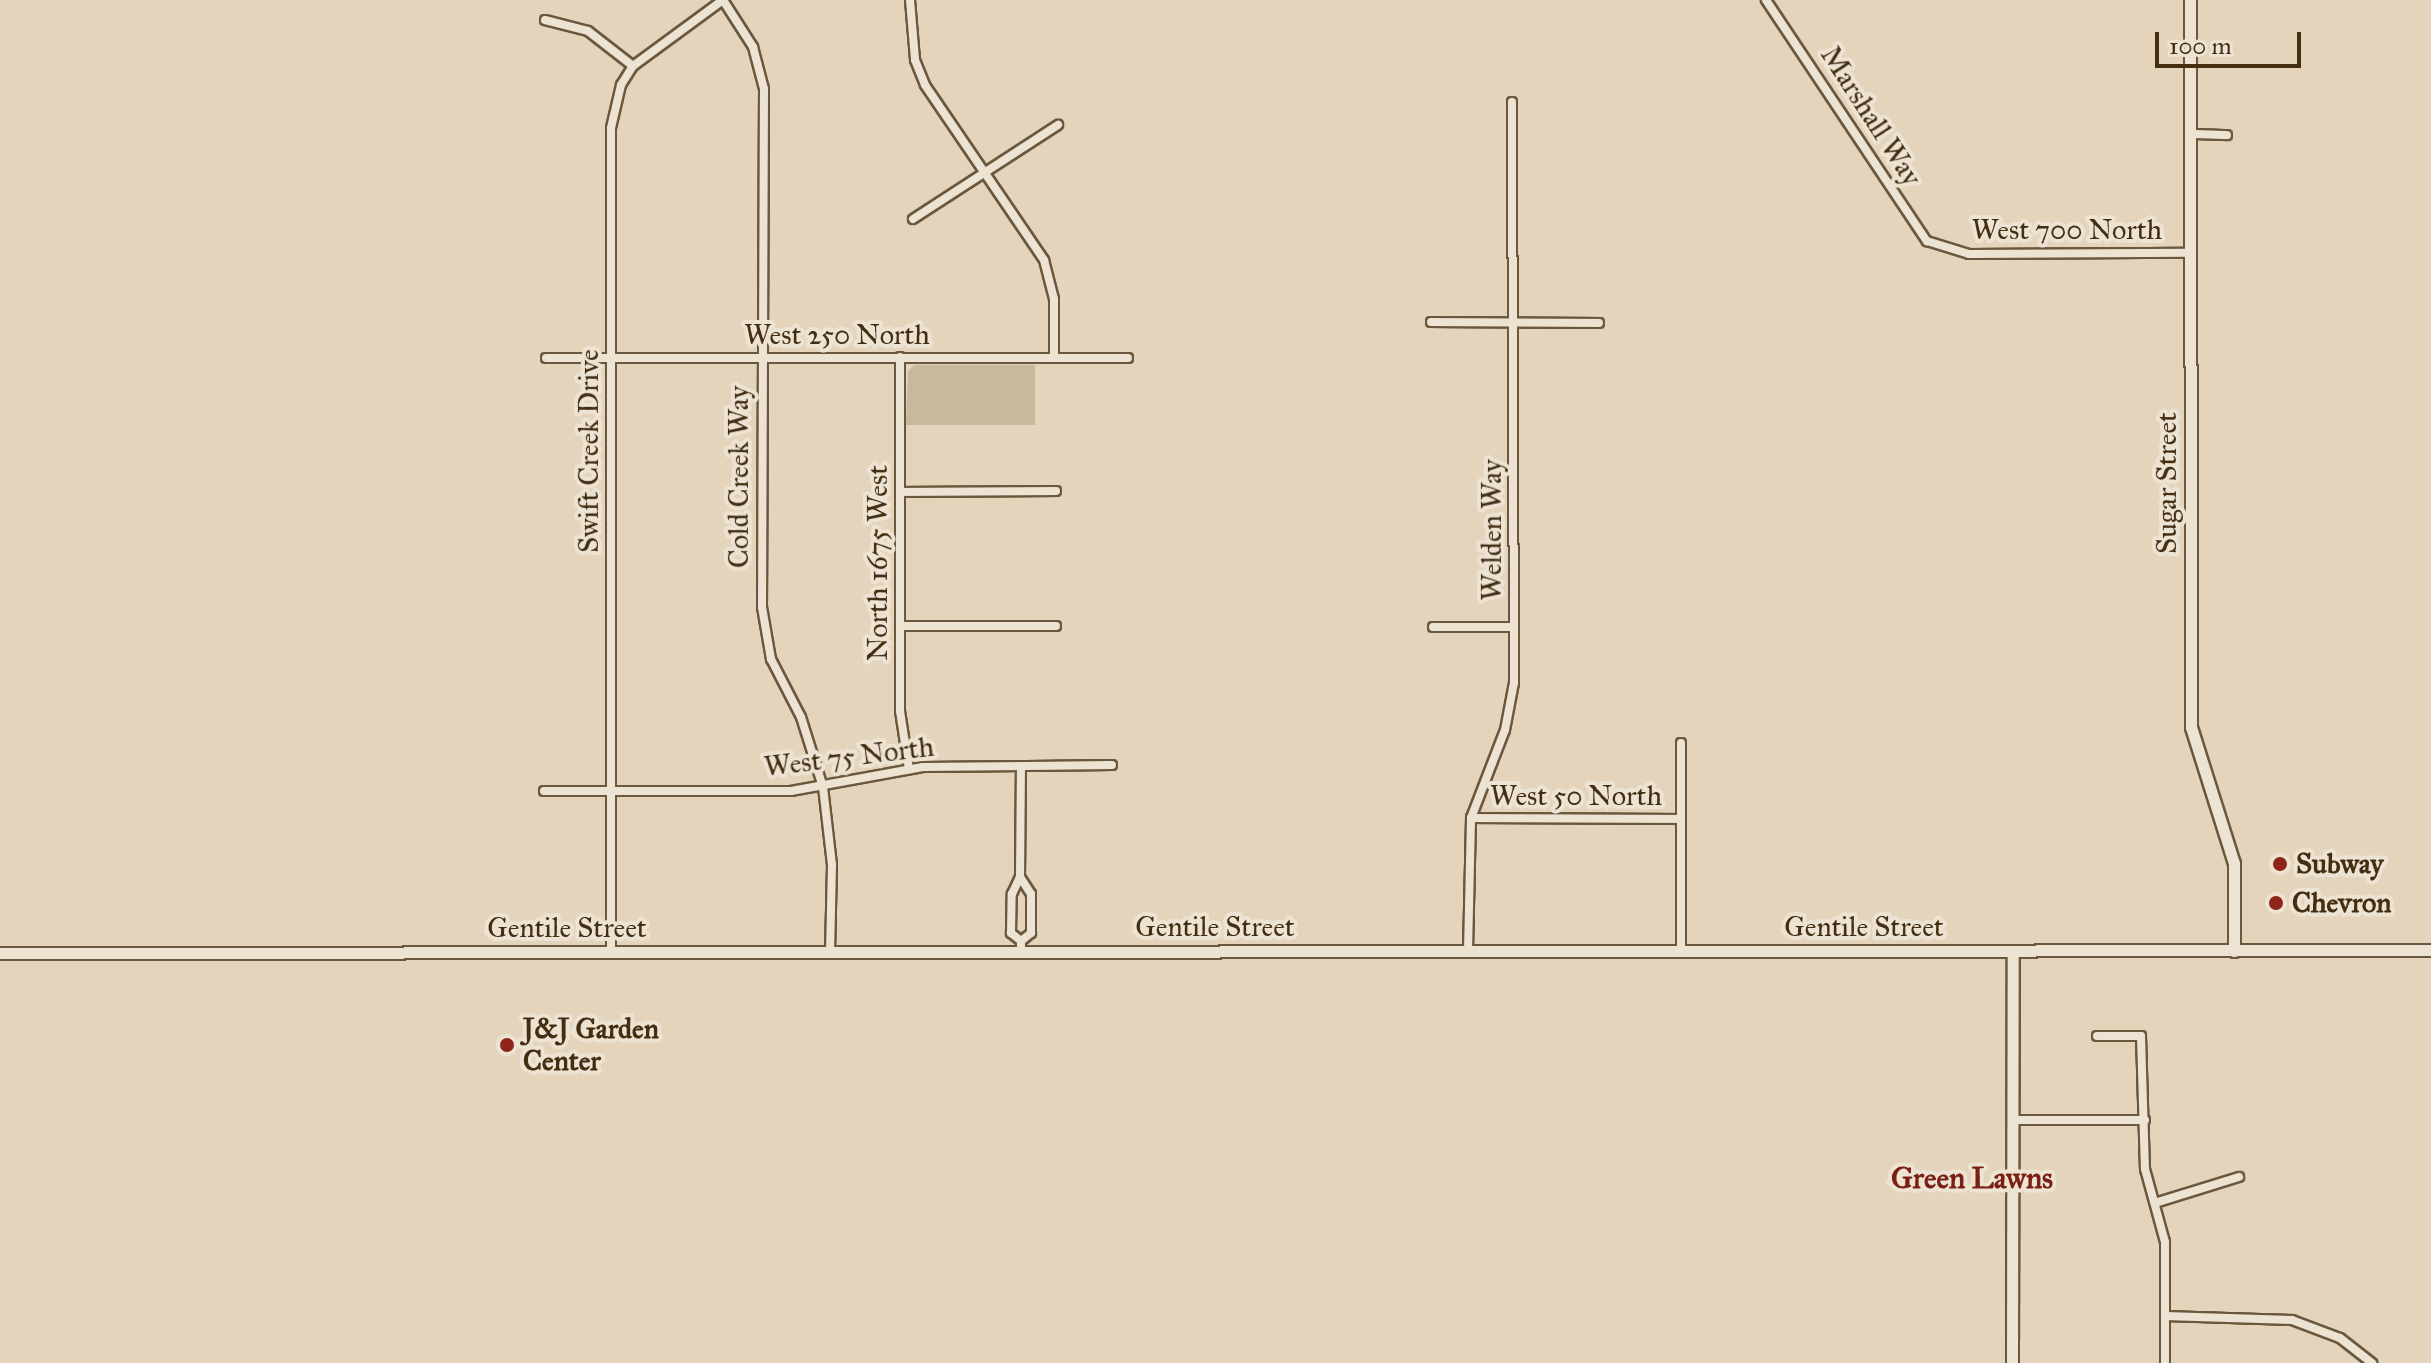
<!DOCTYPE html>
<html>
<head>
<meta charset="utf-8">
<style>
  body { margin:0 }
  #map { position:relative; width:2431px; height:1363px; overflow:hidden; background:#e3d4bb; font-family:"IM FELL Great Primer",serif }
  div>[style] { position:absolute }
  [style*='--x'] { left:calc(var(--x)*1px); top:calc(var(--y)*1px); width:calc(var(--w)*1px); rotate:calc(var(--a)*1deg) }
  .green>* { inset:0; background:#c8b89e }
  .roads { filter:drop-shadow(2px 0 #6b583c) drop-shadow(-2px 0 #6b583c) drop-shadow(0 2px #6b583c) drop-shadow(0 -2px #6b583c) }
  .street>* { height:8px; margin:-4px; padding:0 4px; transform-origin:4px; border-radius:4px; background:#ede3d3 }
  .secondary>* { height:11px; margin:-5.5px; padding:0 5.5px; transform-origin:5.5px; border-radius:5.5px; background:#ede3d3 }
  .dots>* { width:22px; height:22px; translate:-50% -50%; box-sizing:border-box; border:4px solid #ede3d3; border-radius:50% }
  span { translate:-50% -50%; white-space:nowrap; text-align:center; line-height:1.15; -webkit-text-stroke:8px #ede3d3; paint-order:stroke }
  .street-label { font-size:28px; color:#432e12 }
  .poi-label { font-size:28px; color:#432e12; font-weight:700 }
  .left { translate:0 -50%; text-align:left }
  .neighbourhood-label { font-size:30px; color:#7a1f14; font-weight:700 }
  .scale { position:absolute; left:2155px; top:32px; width:146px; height:36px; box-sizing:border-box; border:4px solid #432e12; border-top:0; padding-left:10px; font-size:24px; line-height:28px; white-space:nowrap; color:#432e12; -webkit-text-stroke:6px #ede3d3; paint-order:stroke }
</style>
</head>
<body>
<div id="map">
  <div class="green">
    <div style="clip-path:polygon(914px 365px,1035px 365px,1035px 425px,906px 425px,908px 371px)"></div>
  </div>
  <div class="roads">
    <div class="street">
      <div style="--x:910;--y:0;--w:60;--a:85.2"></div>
      <div style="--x:915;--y:60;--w:27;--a:68"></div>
      <div style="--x:925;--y:85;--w:212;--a:55.8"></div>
      <div style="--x:1044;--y:260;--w:40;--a:75.6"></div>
      <div style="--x:1054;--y:299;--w:59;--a:90"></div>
      <div style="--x:1766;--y:0;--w:290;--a:56.3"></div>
      <div style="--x:1927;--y:241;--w:44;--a:17.2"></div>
      <div style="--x:1969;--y:254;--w:221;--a:-0.3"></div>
      <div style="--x:545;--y:20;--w:44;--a:14.3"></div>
      <div style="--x:588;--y:31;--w:57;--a:37.9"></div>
      <div style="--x:2192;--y:134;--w:35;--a:2"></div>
      <div style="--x:913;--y:219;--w:173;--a:-33"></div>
      <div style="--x:1431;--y:322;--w:168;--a:0.3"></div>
      <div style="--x:900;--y:357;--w:354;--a:90"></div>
      <div style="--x:900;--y:711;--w:59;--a:81.2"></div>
      <div style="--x:546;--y:358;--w:582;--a:0"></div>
      <div style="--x:900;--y:492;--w:156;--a:-0.4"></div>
      <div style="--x:900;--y:626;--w:156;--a:0"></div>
      <div style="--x:1433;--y:627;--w:81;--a:0"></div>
      <div style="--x:1681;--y:743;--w:208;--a:90"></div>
      <div style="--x:544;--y:791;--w:247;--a:0"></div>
      <div style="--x:791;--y:791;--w:134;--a:-10.3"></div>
      <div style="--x:923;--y:767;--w:189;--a:-0.6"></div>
      <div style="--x:1471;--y:818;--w:210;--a:0.3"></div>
      <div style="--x:1020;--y:877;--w:20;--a:57"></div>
      <div style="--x:1031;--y:894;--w:39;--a:90"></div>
      <div style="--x:1031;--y:933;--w:13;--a:141"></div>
      <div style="--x:1021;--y:951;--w:10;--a:-90"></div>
      <div style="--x:1021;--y:941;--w:13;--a:-141"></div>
      <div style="--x:1011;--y:933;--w:39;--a:-89"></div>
      <div style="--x:1012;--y:894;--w:19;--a:-65"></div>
      <div style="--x:1020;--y:877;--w:111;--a:-89.5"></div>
      <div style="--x:1468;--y:951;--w:133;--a:-88.7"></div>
      <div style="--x:1471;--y:818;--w:94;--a:-68.9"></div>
      <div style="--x:1505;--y:730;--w:48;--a:-79.2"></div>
      <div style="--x:1514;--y:683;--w:581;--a:-90.2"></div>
      <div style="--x:611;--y:952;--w:824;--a:-90"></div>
      <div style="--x:611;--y:128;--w:44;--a:-76.9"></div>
      <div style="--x:621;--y:85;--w:22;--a:-58"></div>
      <div style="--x:633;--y:66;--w:112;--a:-36.3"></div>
      <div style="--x:723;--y:0;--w:56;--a:57.4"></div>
      <div style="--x:753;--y:47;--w:43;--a:75.3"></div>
      <div style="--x:764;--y:89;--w:518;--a:90.22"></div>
      <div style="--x:762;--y:607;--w:53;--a:80.2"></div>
      <div style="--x:771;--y:659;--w:65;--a:62.7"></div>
      <div style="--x:801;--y:717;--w:73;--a:72.6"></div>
      <div style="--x:823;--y:787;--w:79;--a:83.4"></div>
      <div style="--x:832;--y:865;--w:86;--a:91.3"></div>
      <div style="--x:2097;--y:1036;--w:44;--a:0"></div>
      <div style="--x:2141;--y:1036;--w:133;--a:88.3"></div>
      <div style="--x:2145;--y:1169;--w:76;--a:74.7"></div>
      <div style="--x:2165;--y:1242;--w:121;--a:90"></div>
      <div style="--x:2012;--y:1120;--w:133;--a:0"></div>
      <div style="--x:2155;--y:1203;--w:88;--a:-17.2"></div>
      <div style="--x:2165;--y:1316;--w:127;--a:1.8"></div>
      <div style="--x:2292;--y:1320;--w:51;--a:20.6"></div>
      <div style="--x:2340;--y:1338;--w:41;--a:38"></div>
    </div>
    <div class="secondary">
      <div style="--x:2190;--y:0;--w:727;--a:89.92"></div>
      <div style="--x:2191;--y:727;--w:143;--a:72.5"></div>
      <div style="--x:2234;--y:863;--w:88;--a:90"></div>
      <div style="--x:0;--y:953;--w:2431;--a:-0.07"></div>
      <div style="--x:2012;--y:1363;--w:411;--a:-89.9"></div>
    </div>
  </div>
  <div class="dots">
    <div style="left:2280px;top:864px;background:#8f2418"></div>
    <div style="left:2276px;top:903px;background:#8f2418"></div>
    <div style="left:507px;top:1045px;background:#8f2418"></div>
  </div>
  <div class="street-label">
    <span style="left:1871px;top:116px;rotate:57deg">Marshall Way</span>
    <span style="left:2067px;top:230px">West 700 North</span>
    <span style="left:837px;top:335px">West 250 North</span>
    <span style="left:589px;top:451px;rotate:-90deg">Swift Creek Drive</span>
    <span style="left:739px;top:477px;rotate:-90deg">Cold Creek Way</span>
    <span style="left:2167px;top:483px;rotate:-90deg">Sugar Street</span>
    <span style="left:1492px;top:530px;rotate:-90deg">Welden Way</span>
    <span style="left:878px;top:563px;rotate:-90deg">North 1675 West</span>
    <span style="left:849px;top:757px;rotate:-7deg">West 75 North</span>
    <span style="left:1576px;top:796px">West 50 North</span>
    <span style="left:1215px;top:927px">Gentile Street</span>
    <span style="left:1864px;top:927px">Gentile Street</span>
    <span style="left:567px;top:928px">Gentile Street</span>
  </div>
  <div class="poi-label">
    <span class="left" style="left:2296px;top:864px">Subway</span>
    <span class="left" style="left:2292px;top:903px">Chevron</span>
    <span class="left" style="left:523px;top:1045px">J&amp;J Garden<br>Center</span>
  </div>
  <div class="neighbourhood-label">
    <span style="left:1972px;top:1178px">Green Lawns</span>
  </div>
  <div class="scale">100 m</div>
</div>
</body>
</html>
